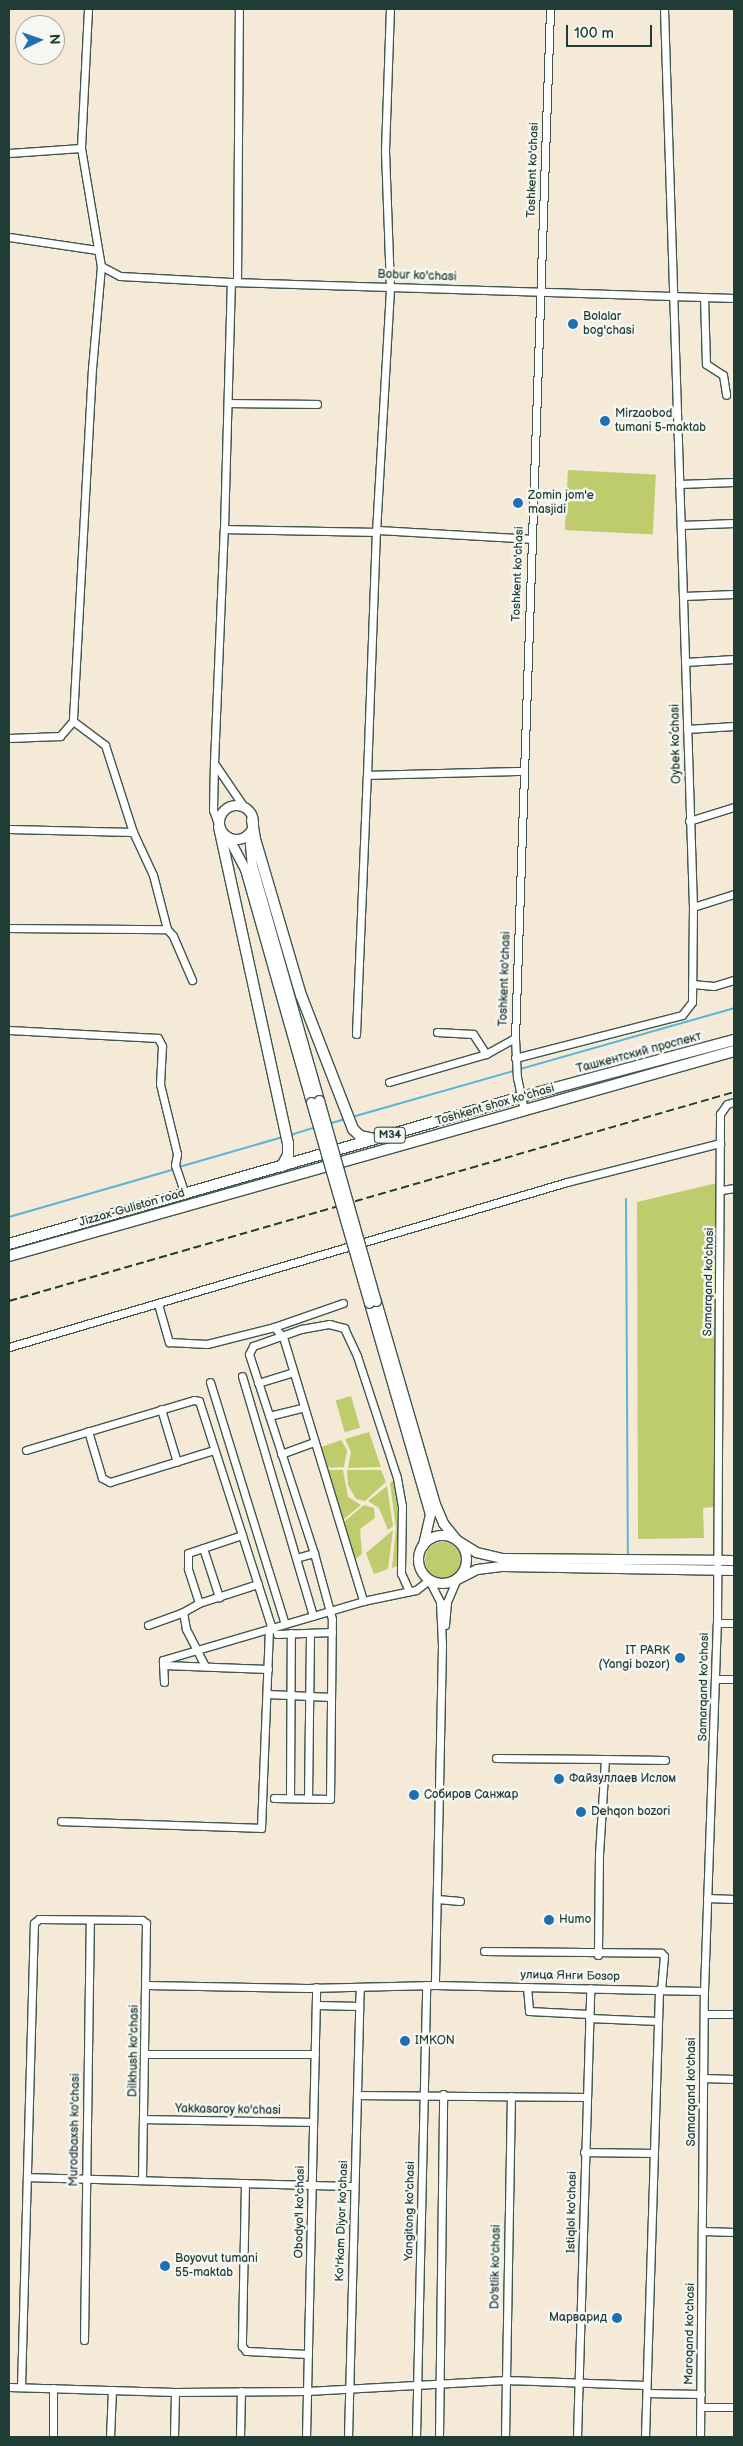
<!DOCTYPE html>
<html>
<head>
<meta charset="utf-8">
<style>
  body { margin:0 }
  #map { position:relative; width:743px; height:2446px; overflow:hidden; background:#f5e9d8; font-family:"Balsamiq Sans",sans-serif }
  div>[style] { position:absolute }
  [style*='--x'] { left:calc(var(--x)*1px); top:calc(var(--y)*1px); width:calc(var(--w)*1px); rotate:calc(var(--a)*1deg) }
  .green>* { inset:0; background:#bfcc6e; transform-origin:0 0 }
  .round { border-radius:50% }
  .stream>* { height:2px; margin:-1px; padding:0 1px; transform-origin:1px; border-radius:1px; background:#57b6d5 }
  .roads { filter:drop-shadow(1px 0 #3f574d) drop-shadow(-1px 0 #3f574d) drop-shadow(0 1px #3f574d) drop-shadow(0 -1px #3f574d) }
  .minor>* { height:7px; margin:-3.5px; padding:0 3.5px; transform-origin:3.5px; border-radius:3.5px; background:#fff }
  .major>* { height:9px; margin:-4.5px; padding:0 4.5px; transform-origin:4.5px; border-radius:4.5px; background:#fff }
  .major>.ring { margin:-4.5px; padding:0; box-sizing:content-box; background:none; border:9px solid #fff; border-radius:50% }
  .highway>* { height:10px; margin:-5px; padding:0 5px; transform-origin:5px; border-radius:5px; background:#fff }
  .rail>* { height:2px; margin-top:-1px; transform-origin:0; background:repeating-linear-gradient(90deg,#1f3d34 0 8px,transparent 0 12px) }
  .bridges { filter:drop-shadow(1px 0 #3f574d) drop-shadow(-1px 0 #3f574d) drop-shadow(0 1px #3f574d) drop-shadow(0 -1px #3f574d) }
  .major-bridge>* { height:9px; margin:-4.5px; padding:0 4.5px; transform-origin:4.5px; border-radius:4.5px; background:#fff }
  .dots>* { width:14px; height:14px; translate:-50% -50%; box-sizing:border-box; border:2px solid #f6f6f2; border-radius:50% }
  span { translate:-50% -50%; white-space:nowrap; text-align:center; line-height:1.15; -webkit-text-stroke:5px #f6f6f2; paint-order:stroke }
  .shield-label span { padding:1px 4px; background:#f6f6f2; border:1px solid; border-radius:4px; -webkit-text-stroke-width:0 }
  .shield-label { font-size:11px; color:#1f3d34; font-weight:700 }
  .street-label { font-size:12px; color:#1f3d34 }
  .poi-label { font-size:12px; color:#1f3d34 }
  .left { translate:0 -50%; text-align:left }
  .right { translate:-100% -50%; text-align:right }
  .frame { position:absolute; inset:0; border:10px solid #1f3d34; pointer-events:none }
  .north { position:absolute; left:15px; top:15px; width:50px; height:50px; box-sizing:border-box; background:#f6f6f2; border:1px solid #a0aca6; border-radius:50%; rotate:87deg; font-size:14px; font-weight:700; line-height:20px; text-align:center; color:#1f3d34 }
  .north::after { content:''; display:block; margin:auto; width:18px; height:22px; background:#1f6fb2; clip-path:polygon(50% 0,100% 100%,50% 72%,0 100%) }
  .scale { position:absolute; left:566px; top:25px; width:86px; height:22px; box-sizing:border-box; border:2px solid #1f3d34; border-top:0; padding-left:6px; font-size:15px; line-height:18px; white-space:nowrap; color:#1f3d34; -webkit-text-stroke:4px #f6f6f2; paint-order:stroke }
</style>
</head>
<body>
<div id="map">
  <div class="green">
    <div style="left:568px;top:470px;width:88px;height:60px;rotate:3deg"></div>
    <div style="clip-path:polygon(717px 1183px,714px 1507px,703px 1508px,704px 1538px,638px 1539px,637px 1202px)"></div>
    <div style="left:351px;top:1396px;width:33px;height:16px;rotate:74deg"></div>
    <div style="clip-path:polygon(369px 1432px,381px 1467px,348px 1468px,351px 1452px,345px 1439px)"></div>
    <div style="clip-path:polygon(341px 1440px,347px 1450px,344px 1467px,321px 1468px,316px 1449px)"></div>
    <div style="clip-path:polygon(322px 1470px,343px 1470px,348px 1497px,361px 1505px,339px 1523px)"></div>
    <div style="clip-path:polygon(347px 1470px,381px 1470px,386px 1482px,365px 1501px,356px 1499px,348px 1485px)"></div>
    <div style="clip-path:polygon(394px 1480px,400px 1524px,397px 1566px,392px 1568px,396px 1528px,390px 1483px)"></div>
    <div style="clip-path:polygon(387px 1486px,393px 1526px,388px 1530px,379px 1508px,368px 1501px)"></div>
    <div style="clip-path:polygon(364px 1505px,374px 1508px,375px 1518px,360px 1529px,362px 1554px,351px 1563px,340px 1525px)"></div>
    <div style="clip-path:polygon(393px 1530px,388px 1569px,374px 1574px,366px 1553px)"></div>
    <div class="round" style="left:425px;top:1542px;width:36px;height:36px"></div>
  </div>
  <div class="stream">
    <div style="--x:352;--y:1117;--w:397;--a:-15.9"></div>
    <div style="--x:328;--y:1124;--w:18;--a:-16"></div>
    <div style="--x:290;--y:1135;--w:27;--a:-17"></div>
    <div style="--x:179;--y:1167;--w:108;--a:-16.1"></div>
    <div style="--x:626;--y:1199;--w:355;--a:89.7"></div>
    <div style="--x:9;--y:1217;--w:173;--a:-16.1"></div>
  </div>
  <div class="roads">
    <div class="minor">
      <div style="--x:88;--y:9;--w:139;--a:92.9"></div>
      <div style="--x:81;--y:148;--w:120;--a:80.4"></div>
      <div style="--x:101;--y:266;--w:102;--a:95"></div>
      <div style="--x:92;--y:368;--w:354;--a:93.1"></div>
      <div style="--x:73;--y:721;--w:40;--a:37"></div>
      <div style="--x:105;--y:745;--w:91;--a:72.2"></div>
      <div style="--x:133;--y:832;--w:47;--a:65.1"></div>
      <div style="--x:153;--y:875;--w:56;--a:75.5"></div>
      <div style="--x:167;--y:929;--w:9;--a:49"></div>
      <div style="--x:173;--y:936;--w:48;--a:66.6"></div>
      <div style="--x:9;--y:153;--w:72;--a:-4"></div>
      <div style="--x:9;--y:237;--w:89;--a:8.4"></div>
      <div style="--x:101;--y:266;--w:21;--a:28"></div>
      <div style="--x:120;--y:276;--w:111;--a:3.1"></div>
      <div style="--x:231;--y:282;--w:503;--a:1.82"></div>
      <div style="--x:237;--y:282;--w:273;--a:-89.6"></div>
      <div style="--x:704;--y:297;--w:67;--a:88.3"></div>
      <div style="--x:706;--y:364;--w:20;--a:33"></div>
      <div style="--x:723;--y:375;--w:20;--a:81"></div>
      <div style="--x:228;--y:403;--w:89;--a:0.6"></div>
      <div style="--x:679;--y:484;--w:55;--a:-2.1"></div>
      <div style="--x:681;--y:525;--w:53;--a:-2.2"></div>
      <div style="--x:224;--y:529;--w:247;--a:-88.4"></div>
      <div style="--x:377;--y:530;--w:154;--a:3.3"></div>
      <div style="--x:683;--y:596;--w:51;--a:-2.2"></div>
      <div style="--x:685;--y:662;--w:49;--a:-3.5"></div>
      <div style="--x:687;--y:729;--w:47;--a:-3.7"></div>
      <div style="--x:9;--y:738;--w:51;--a:-2.2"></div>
      <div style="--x:60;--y:736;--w:20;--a:-49"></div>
      <div style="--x:214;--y:763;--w:53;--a:55.7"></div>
      <div style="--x:367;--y:775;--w:243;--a:-87.9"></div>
      <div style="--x:689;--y:821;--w:47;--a:-17.3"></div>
      <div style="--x:219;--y:827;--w:18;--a:-109"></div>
      <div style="--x:213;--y:810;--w:47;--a:-88.8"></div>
      <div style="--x:214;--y:763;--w:234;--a:-87.6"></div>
      <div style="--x:224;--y:529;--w:152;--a:1.1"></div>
      <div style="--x:376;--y:532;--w:245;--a:-86.7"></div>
      <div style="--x:390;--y:287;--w:136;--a:-92.1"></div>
      <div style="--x:385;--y:151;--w:142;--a:-88"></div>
      <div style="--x:9;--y:829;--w:124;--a:1.4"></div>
      <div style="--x:693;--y:907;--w:43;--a:-17.6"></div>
      <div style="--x:9;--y:928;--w:158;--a:0.4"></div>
      <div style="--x:692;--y:984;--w:22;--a:5"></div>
      <div style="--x:714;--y:986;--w:21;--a:-17"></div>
      <div style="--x:9;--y:1030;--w:149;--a:3.1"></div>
      <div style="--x:158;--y:1038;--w:9;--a:63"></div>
      <div style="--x:162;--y:1046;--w:38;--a:93"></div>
      <div style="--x:160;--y:1084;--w:72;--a:76.3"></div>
      <div style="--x:177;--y:1154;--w:11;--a:100"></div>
      <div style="--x:175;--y:1165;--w:31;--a:71"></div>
      <div style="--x:437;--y:1032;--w:36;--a:3"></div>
      <div style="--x:473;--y:1034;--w:24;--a:57"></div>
      <div style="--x:356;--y:1034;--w:259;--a:-87.6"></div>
      <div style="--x:367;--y:775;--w:156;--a:-1.5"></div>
      <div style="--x:515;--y:1058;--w:172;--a:-14.4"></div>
      <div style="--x:682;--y:1015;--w:16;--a:-52"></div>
      <div style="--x:692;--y:1002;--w:95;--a:-89.4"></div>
      <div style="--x:693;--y:907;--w:898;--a:-91.85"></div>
      <div style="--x:389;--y:1082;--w:101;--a:-16.1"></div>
      <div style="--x:486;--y:1054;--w:33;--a:-29"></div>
      <div style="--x:524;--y:1110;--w:33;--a:-102"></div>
      <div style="--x:517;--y:1078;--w:40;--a:-92.9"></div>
      <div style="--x:515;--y:1038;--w:1030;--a:-88.05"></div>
      <div style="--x:722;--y:1190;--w:12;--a:-9"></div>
      <div style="--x:158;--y:1304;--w:40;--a:74"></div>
      <div style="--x:169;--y:1342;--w:38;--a:3"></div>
      <div style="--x:207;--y:1344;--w:69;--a:-14.2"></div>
      <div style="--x:274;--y:1327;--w:73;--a:-19.2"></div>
      <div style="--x:274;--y:1327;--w:13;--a:48"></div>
      <div style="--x:283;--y:1337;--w:276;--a:73.1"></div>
      <div style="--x:9;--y:1347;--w:582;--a:-16.47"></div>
      <div style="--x:567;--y:1182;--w:158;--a:-14.3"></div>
      <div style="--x:242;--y:1376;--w:250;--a:73.5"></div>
      <div style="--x:210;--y:1382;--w:253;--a:72.8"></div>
      <div style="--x:258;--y:1383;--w:37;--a:-17"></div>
      <div style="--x:161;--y:1409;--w:55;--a:73.2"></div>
      <div style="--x:269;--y:1416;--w:36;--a:-14"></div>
      <div style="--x:88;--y:1431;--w:49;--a:73.4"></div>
      <div style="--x:102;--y:1478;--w:9;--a:27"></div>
      <div style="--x:110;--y:1482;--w:109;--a:-17.1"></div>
      <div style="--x:26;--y:1450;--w:175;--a:-16.6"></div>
      <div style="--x:194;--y:1400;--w:5;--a:11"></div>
      <div style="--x:199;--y:1401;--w:141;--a:72.2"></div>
      <div style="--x:281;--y:1454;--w:35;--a:-20"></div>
      <div style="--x:203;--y:1548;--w:52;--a:71.9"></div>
      <div style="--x:296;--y:1558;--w:19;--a:-16"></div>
      <div style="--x:199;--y:1603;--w:36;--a:-108"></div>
      <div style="--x:188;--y:1569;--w:16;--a:-90"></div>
      <div style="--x:188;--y:1553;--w:57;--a:-18.4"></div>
      <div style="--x:242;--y:1535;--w:99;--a:72.3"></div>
      <div style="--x:717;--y:1623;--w:17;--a:0"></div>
      <div style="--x:148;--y:1625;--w:37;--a:-20"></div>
      <div style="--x:445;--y:1625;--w:23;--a:-85"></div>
      <div style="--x:447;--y:1602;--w:25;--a:-67"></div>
      <div style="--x:277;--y:1634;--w:55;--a:-2.1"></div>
      <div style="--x:163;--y:1665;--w:105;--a:2.2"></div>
      <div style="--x:205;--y:1666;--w:42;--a:-117.2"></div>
      <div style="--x:186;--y:1629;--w:17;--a:-100"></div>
      <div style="--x:183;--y:1612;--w:18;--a:-29"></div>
      <div style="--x:199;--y:1603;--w:62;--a:-17.9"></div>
      <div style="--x:715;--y:1679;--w:19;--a:0"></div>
      <div style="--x:164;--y:1682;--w:22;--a:-93"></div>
      <div style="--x:163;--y:1660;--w:209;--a:-16.4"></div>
      <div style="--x:363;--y:1601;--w:54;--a:-11.7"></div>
      <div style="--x:416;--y:1590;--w:16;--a:-38"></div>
      <div style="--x:429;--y:1580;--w:25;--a:63"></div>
      <div style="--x:440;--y:1602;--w:43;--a:87.3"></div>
      <div style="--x:442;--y:1645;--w:340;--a:91.2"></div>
      <div style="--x:268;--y:1694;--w:63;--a:2.7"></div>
      <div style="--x:496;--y:1758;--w:109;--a:0.5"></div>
      <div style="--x:605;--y:1759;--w:95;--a:93.6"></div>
      <div style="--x:599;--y:1854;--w:101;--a:90.6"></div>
      <div style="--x:605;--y:1759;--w:60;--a:1"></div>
      <div style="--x:274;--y:1798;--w:56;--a:1"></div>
      <div style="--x:330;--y:1799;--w:180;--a:-89.4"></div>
      <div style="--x:332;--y:1619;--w:68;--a:-105.3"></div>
      <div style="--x:314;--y:1553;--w:209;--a:-108.1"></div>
      <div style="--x:249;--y:1354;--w:9;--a:-63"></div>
      <div style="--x:253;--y:1346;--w:51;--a:-19.5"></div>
      <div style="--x:301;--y:1329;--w:28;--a:-10"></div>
      <div style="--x:329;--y:1324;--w:16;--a:15"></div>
      <div style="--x:344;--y:1328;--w:31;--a:65"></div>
      <div style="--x:357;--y:1356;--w:128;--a:71.8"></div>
      <div style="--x:397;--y:1478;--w:28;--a:80"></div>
      <div style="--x:402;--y:1506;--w:67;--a:90.9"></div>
      <div style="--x:401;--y:1573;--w:20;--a:66"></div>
      <div style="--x:290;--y:1798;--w:165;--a:-89.7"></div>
      <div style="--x:308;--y:1798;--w:165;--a:-89.3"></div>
      <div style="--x:61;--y:1821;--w:200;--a:2"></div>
      <div style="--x:261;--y:1828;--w:199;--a:-87.7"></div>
      <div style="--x:707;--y:1898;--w:27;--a:2"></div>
      <div style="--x:437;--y:1899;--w:23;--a:5"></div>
      <div style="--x:484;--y:1951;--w:177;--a:0.6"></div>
      <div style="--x:661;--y:1953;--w:4;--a:45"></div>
      <div style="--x:664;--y:1956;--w:33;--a:95"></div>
      <div style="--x:146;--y:1985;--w:161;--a:1.1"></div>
      <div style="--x:307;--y:1988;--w:128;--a:-1.3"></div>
      <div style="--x:435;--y:1985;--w:269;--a:1.3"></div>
      <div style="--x:527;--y:1987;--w:24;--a:85"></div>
      <div style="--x:529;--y:2011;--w:60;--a:2.9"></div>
      <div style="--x:317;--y:2005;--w:42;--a:1.4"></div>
      <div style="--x:359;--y:2006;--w:19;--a:-87"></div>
      <div style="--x:704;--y:2014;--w:30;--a:0"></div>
      <div style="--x:589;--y:2018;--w:69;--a:2.5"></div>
      <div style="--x:144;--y:2054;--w:171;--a:0"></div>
      <div style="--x:703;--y:2078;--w:31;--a:2"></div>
      <div style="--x:357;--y:2095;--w:228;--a:0.5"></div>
      <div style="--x:143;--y:2119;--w:170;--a:1"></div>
      <div style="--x:584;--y:2152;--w:69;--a:0.8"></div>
      <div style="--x:27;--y:2177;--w:327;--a:1.6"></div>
      <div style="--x:245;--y:2183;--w:163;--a:91.1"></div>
      <div style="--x:242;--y:2346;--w:6;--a:51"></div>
      <div style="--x:246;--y:2351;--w:62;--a:2.8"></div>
      <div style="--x:703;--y:2231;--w:31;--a:2"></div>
      <div style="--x:84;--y:2340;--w:420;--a:-89.2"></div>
      <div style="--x:9;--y:2387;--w:166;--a:1.7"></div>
      <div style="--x:175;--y:2392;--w:132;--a:-0.4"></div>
      <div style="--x:307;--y:2391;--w:199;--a:-3.2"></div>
      <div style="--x:506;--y:2380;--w:139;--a:2.1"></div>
      <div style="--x:21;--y:2387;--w:464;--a:-88.4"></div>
      <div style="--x:34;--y:1923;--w:6;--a:-39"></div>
      <div style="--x:39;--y:1919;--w:103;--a:0.6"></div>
      <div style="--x:142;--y:1920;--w:5;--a:37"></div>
      <div style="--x:146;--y:1923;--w:257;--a:90.9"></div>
      <div style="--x:647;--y:2393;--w:54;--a:1.1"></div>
      <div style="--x:701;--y:2407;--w:33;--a:0"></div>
      <div style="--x:53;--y:2437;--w:49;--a:-90"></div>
      <div style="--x:110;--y:2437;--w:47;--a:-87.6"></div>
      <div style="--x:174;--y:2437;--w:45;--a:-88.7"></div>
      <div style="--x:240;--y:2437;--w:46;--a:-88.8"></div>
      <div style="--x:306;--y:2437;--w:450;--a:-88.7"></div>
      <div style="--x:348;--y:2437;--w:431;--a:-88.5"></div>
      <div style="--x:416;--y:2437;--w:452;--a:-88.7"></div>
      <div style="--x:439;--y:2437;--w:343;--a:-89.3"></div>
      <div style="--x:505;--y:2437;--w:341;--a:-89"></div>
      <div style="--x:577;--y:2437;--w:449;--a:-88.3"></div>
      <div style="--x:645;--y:2437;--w:448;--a:-88.2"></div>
      <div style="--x:700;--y:2437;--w:446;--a:-89.5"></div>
      <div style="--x:704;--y:1991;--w:368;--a:-88"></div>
      <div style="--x:717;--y:1623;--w:509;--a:-89.66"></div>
      <div style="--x:720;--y:1114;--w:12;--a:-55"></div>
      <div style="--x:727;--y:1104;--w:7;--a:-16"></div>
    </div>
    <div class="major">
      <div class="ring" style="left:219px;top:805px;width:25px;height:25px"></div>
      <div style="--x:249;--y:833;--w:32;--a:85"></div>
      <div style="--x:252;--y:865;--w:244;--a:74.1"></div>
      <div style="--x:228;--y:837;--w:36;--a:62"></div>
      <div style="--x:245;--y:869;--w:242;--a:74.2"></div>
      <div style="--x:376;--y:1301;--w:211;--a:73.8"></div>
      <div style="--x:435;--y:1504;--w:21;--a:67"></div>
      <div style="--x:443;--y:1523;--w:22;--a:51"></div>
      <div style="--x:457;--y:1540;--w:22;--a:32"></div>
      <div style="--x:476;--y:1552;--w:26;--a:13"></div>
      <div style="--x:501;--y:1558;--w:233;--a:0.5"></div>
      <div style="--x:369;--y:1303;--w:220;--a:73.9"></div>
      <div style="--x:430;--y:1514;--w:32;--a:103"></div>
      <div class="ring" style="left:418px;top:1535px;width:39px;height:39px"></div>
      <div style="--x:457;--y:1579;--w:22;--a:-27"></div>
      <div style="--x:477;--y:1569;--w:26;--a:-7"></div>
      <div style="--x:503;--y:1566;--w:231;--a:1"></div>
    </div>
    <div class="highway">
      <div style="--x:252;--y:820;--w:19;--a:81"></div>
      <div style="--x:255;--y:839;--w:163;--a:73.6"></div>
      <div style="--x:301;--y:995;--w:144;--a:68.8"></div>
      <div style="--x:353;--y:1129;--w:10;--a:45"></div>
      <div style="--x:360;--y:1136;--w:14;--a:12"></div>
      <div style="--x:219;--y:827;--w:323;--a:77.7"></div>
      <div style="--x:288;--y:1143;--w:12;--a:90"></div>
      <div style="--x:288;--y:1155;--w:13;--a:119"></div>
      <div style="--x:9;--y:1244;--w:533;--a:-16.02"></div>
      <div style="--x:521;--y:1097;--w:220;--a:-15"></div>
      <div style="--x:9;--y:1256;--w:753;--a:-15.79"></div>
    </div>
  </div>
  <div class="rail">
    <div style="--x:9;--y:1301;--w:755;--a:-16.08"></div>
  </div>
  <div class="bridges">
    <div class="major-bridge">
      <div style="--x:319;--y:1100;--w:209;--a:74.2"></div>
      <div style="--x:311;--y:1102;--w:209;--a:73.9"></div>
    </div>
  </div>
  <div class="dots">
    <div style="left:573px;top:324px;background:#1f6fb2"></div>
    <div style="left:605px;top:421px;background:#1f6fb2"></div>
    <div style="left:518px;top:503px;background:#1f6fb2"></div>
    <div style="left:680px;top:1658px;background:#1f6fb2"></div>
    <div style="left:559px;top:1779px;background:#1f6fb2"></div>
    <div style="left:414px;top:1795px;background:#1f6fb2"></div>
    <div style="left:581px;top:1812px;background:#1f6fb2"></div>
    <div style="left:549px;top:1920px;background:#1f6fb2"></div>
    <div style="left:405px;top:2041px;background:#1f6fb2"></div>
    <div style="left:165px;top:2266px;background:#1f6fb2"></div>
    <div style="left:617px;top:2318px;background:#1f6fb2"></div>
  </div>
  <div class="shield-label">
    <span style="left:390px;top:1135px">M34</span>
  </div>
  <div class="street-label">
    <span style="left:533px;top:170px;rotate:-88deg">Toshkent ko'chasi</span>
    <span style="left:417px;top:276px;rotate:2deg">Bobur ko'chasi</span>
    <span style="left:518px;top:574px;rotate:-88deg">Toshkent ko'chasi</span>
    <span style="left:676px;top:744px;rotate:-91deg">Oybek ko’chasi</span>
    <span style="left:505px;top:979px;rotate:-88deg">Toshkent ko'chasi</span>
    <span style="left:639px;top:1053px;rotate:-15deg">Ташкентский проспект</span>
    <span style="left:495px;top:1105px;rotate:-16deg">Toshkent shox ko'chasi</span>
    <span style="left:132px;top:1208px;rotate:-16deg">Jizzax-Guliston road</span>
    <span style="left:709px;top:1282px;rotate:-89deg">Samarqand ko'chasi</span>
    <span style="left:704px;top:1687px;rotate:-89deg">Samarqand ko'chasi</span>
    <span style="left:570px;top:1976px;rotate:1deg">улица Янги Бозор</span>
    <span style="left:134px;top:2051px;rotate:-89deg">Dilkhush ko'chasi</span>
    <span style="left:692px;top:2092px;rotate:-90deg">Samarqand ko'chasi</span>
    <span style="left:228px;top:2110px;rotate:1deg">Yakkasaroy ko'chasi</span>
    <span style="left:75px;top:2130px;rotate:-89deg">Murodbaxsh ko'chasi</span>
    <span style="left:410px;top:2211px;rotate:-89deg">Yangitong ko'chasi</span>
    <span style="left:300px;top:2212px;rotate:-89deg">Obodyo'l ko'chasi</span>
    <span style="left:572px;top:2212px;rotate:-89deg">Istiqlol ko'chasi</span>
    <span style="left:342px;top:2221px;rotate:-88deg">Ko'rkam Diyor ko'chasi</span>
    <span style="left:496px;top:2267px;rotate:-89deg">Do'stlik ko'chasi</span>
    <span style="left:690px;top:2334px;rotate:-89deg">Maroqand ko'chasi</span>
  </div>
  <div class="poi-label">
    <span class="left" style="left:583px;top:324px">Bolalar<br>bog'chasi</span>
    <span class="left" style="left:615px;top:421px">Mirzaobod<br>tumani 5-maktab</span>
    <span class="left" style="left:528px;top:503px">Zomin jom'e<br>masjidi</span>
    <span class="right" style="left:670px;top:1658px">IT PARK<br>(Yangi bozor)</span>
    <span class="left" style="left:569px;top:1779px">Файзуллаев Ислом</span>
    <span class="left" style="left:424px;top:1795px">Собиров Санжар</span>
    <span class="left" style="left:591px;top:1812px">Dehqon bozori</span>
    <span class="left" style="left:559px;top:1920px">Humo</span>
    <span class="left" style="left:415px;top:2041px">IMKON</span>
    <span class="left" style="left:175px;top:2266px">Boyovut tumani<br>55-maktab</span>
    <span class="right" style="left:607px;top:2318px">Марварид</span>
  </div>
  <div class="frame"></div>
  <div class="north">N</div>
  <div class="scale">100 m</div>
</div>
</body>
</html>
